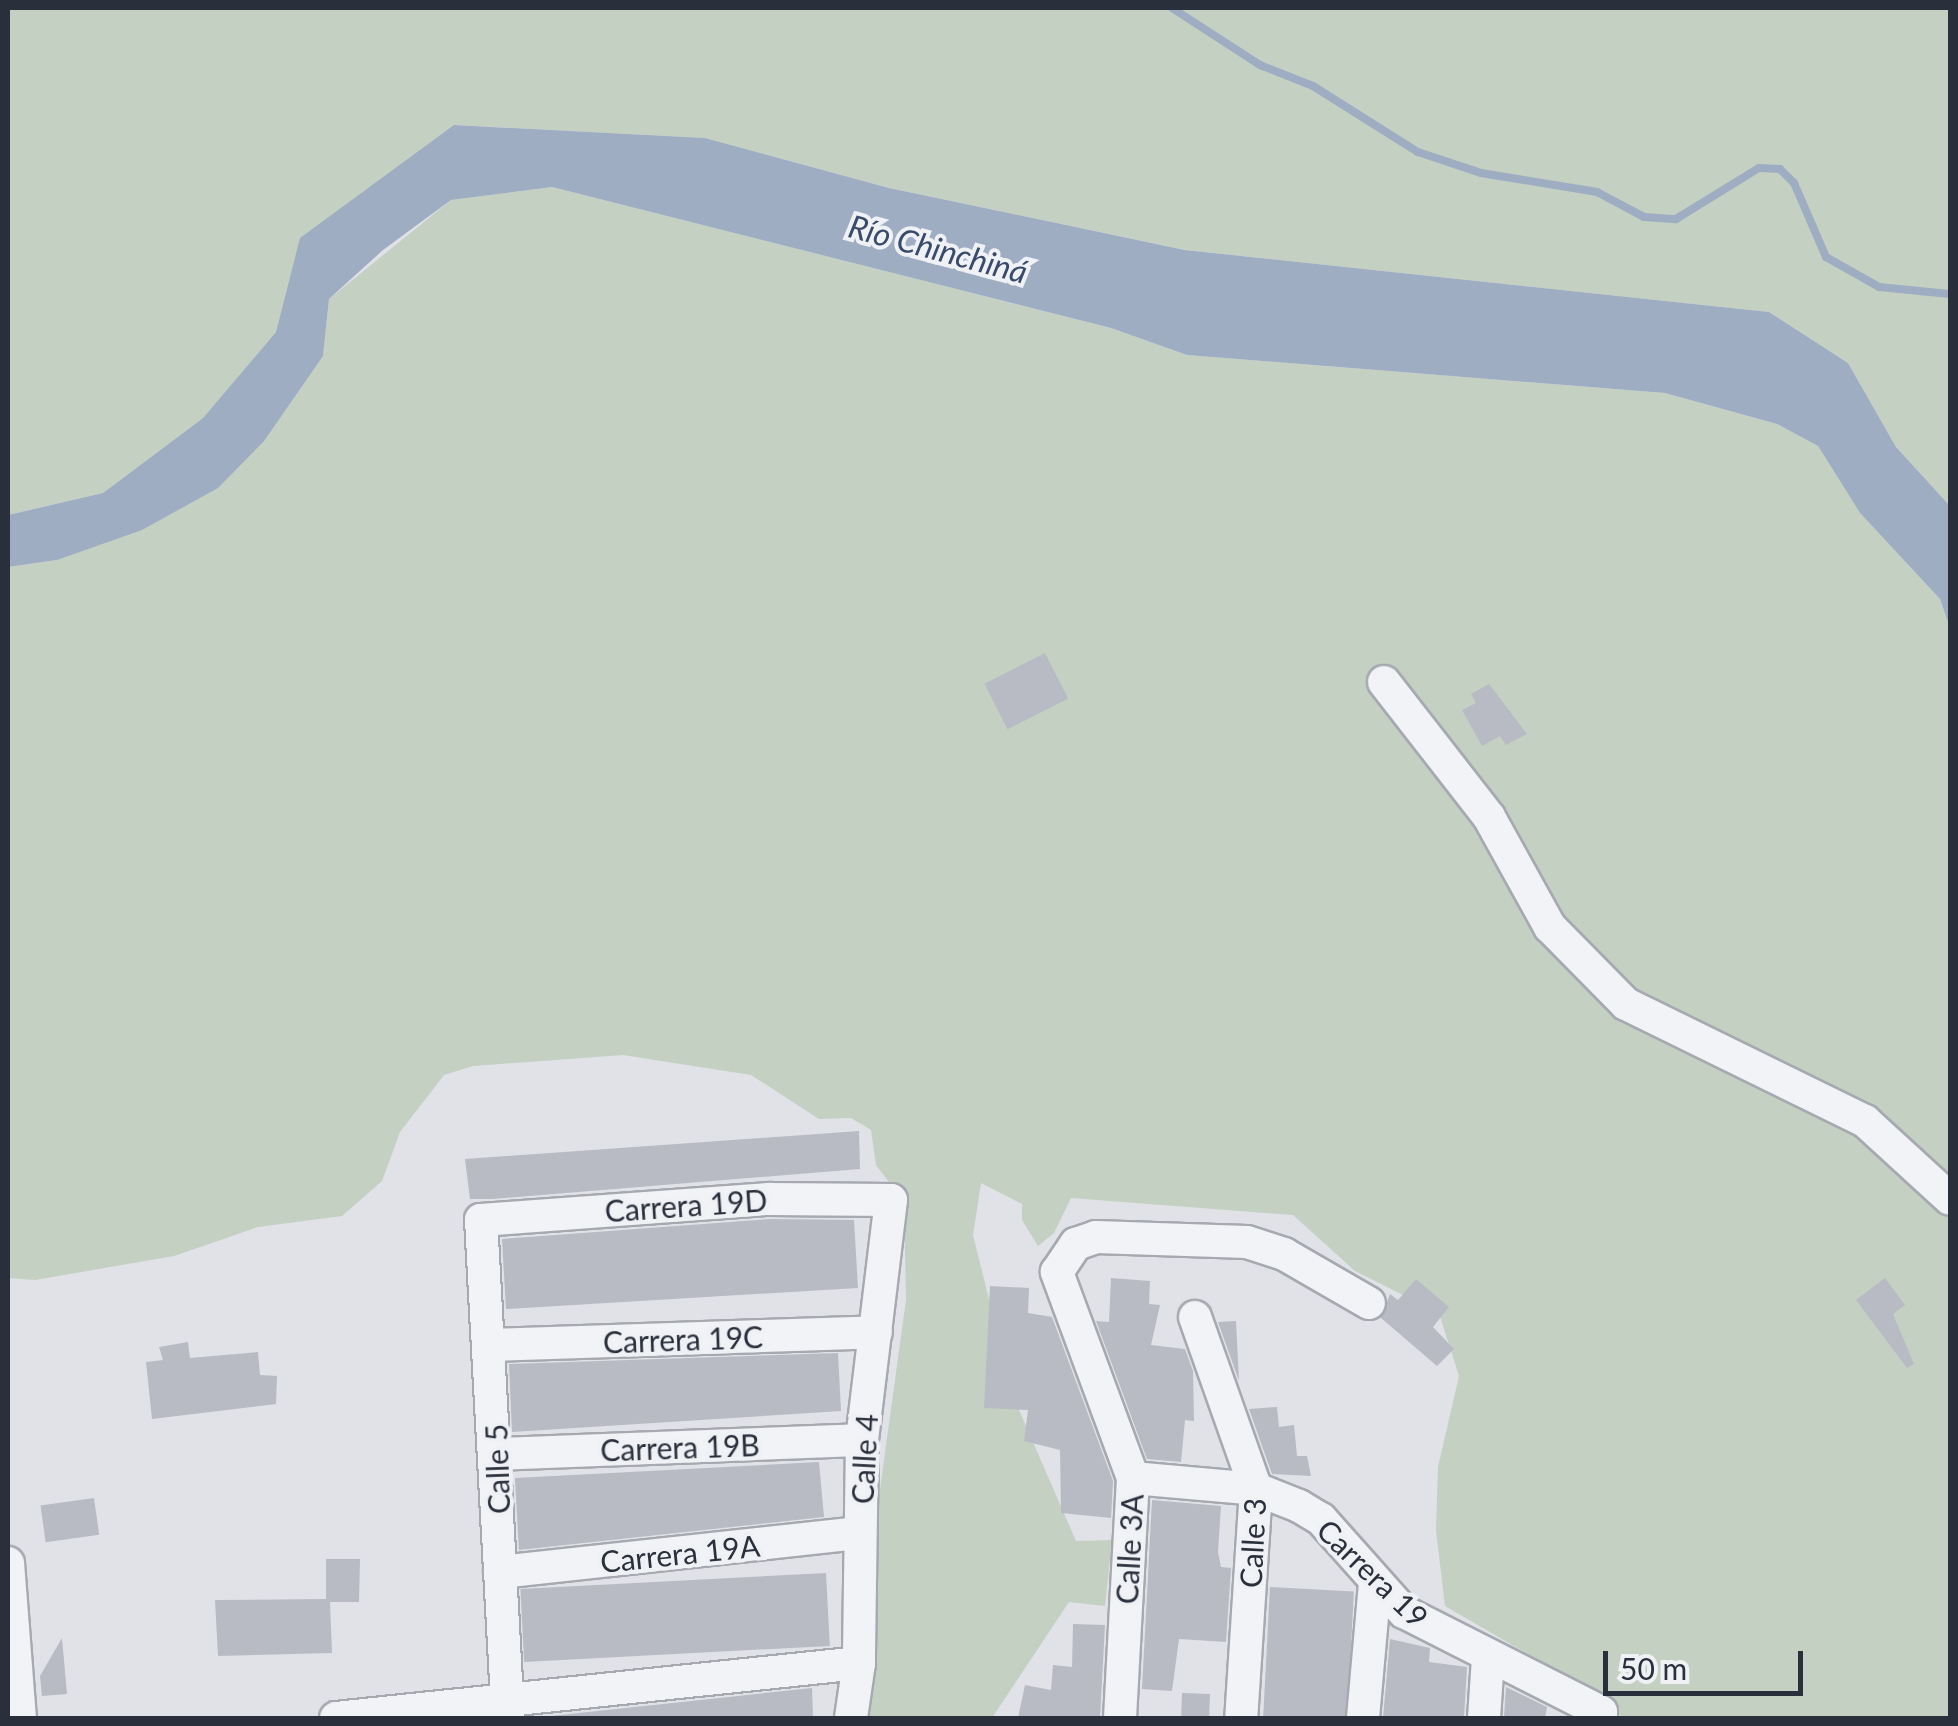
<!DOCTYPE html>
<html>
<head>
<meta charset="utf-8">
<style>
  body { margin:0 }
  #map { position:relative; width:1958px; height:1726px; overflow:hidden; background:#e0e2e7; font-family:Lato,sans-serif }
  div>[style] { position:absolute }
  [style*='--x'] { left:calc(var(--x)*1px); top:calc(var(--y)*1px); width:calc(var(--w)*1px); rotate:calc(var(--a)*1deg) }
  .green>* { inset:0; background:#c4d0c2 }
  .water>* { inset:0; background:#9fadc3 }
  .stream>* { height:8px; margin:-4px; padding:0 4px; transform-origin:4px; border-radius:4px; background:#9fadc3 }
  .building>* { inset:0; background:#b8bbc3; transform-origin:0 0 }
  .roads { filter:drop-shadow(2px 0 #a6a9b0) drop-shadow(-2px 0 #a6a9b0) drop-shadow(0 2px #a6a9b0) drop-shadow(0 -2px #a6a9b0) }
  .minor>* { height:32px; margin:-16px; padding:0 16px; transform-origin:16px; border-radius:16px; background:#f2f3f6 }
  span { translate:-50% -50%; white-space:nowrap; text-align:center; line-height:1.15; -webkit-text-stroke:8px #eff1f5; paint-order:stroke }
  .street-label { font-size:30px; color:#2a2f3c }
  .water-label { font-size:32px; color:#394b6b; font-style:italic }
  .frame { position:absolute; inset:0; border:10px solid #2a2f3c; pointer-events:none }
  .scale { position:absolute; left:1603px; top:1651px; width:200px; height:45px; box-sizing:border-box; border:5px solid #2a2f3c; border-top:0; padding-left:12px; font-size:30px; line-height:35px; white-space:nowrap; color:#2a2f3c; -webkit-text-stroke:8px #eff1f5; paint-order:stroke }
</style>
</head>
<body>
<div id="map">
  <div class="green">
    <div style="clip-path:polygon(8px 8px,1950px 8px,1950px 506px,1896px 447px,1848px 363px,1769px 312px,1186px 250px,889px 188px,705px 138px,455px 125px,301px 238px,276px 332px,203px 418px,103px 493px,8px 515px)"></div>
    <div style="clip-path:polygon(552px 187px,1111px 328px,1187px 355px,1665px 393px,1777px 424px,1818px 446px,1860px 513px,1940px 599px,1950px 628px,1950px 1718px,1624px 1718px,1578px 1683px,1445px 1606px,1436px 1531px,1438px 1467px,1459px 1376px,1439px 1313px,1355px 1271px,1293px 1215px,1071px 1198px,1054px 1233px,1038px 1246px,1022px 1220px,1022px 1204px,981px 1183px,973px 1235px,1013px 1396px,1076px 1541px,1112px 1540px,1105px 1606px,1069px 1602px,992px 1718px,865px 1718px,874px 1533px,906px 1300px,904px 1202px,876px 1165px,871px 1130px,851px 1118px,819px 1119px,751px 1075px,623px 1055px,473px 1066px,444px 1075px,400px 1132px,382px 1181px,342px 1216px,258px 1227px,174px 1256px,35px 1280px,8px 1278px,8px 567px,57px 560px,323px 356px,329px 299px,451px 200px)"></div>
  </div>
  <div class="water">
    <div style="clip-path:polygon(454px 125px,705px 138px,889px 188px,1185px 250px,1769px 312px,1848px 363px,1896px 447px,1950px 506px,1950px 628px,1940px 599px,1860px 513px,1818px 446px,1777px 424px,1665px 393px,1187px 355px,1111px 328px,552px 187px,451px 200px,383px 250px,329px 299px,323px 356px,264px 441px,218px 488px,142px 530px,57px 560px,8px 567px,8px 515px,103px 493px,203px 418px,276px 332px,300px 238px)"></div>
  </div>
  <div class="stream">
    <div style="--x:1172;--y:8;--w:105;--a:32.9"></div>
    <div style="--x:1260;--y:65;--w:57;--a:21.6"></div>
    <div style="--x:1313;--y:86;--w:124;--a:32.2"></div>
    <div style="--x:1418;--y:152;--w:66;--a:18.4"></div>
    <div style="--x:1481;--y:173;--w:118;--a:9.3"></div>
    <div style="--x:1597;--y:192;--w:53;--a:28"></div>
    <div style="--x:1644;--y:217;--w:32;--a:4"></div>
    <div style="--x:1676;--y:219;--w:97;--a:-31.6"></div>
    <div style="--x:1759;--y:168;--w:21;--a:3"></div>
    <div style="--x:1780;--y:169;--w:20;--a:45"></div>
    <div style="--x:1794;--y:183;--w:81;--a:66.6"></div>
    <div style="--x:1826;--y:257;--w:61;--a:29.5"></div>
    <div style="--x:1879;--y:287;--w:71;--a:5.6"></div>
  </div>
  <div class="building">
    <div style="left:1045px;top:653px;width:51px;height:68px;rotate:63deg"></div>
    <div style="clip-path:polygon(1489px 684px,1527px 734px,1506px 745px,1500px 736px,1482px 746px,1462px 710px,1476px 703px,1471px 694px)"></div>
    <div style="clip-path:polygon(859px 1131px,860px 1169px,492px 1199px,470px 1199px,465px 1159px)"></div>
    <div style="clip-path:polygon(770px 1219px,854px 1220px,858px 1288px,506px 1309px,502px 1239px)"></div>
    <div style="clip-path:polygon(1111px 1278px,1150px 1281px,1149px 1304px,1160px 1305px,1151px 1345px,1185px 1349px,1193px 1371px,1194px 1421px,1185px 1420px,1181px 1462px,1147px 1459px,1096px 1321px,1109px 1322px)"></div>
    <div style="clip-path:polygon(1885px 1278px,1905px 1305px,1893px 1314px,1914px 1364px,1907px 1368px,1856px 1300px)"></div>
    <div style="clip-path:polygon(1416px 1279px,1449px 1307px,1433px 1327px,1454px 1349px,1437px 1366px,1381px 1318px,1390px 1294px,1398px 1300px)"></div>
    <div style="clip-path:polygon(990px 1286px,1029px 1288px,1028px 1313px,1052px 1317px,1113px 1481px,1111px 1518px,1061px 1513px,1060px 1450px,1024px 1441px,1028px 1410px,984px 1408px)"></div>
    <div style="clip-path:polygon(1236px 1321px,1239px 1381px,1218px 1322px)"></div>
    <div style="clip-path:polygon(188px 1342px,190px 1358px,258px 1352px,260px 1375px,277px 1376px,276px 1404px,152px 1419px,146px 1362px,163px 1360px,159px 1347px)"></div>
    <div style="clip-path:polygon(838px 1353px,841px 1411px,512px 1432px,509px 1364px)"></div>
    <div style="clip-path:polygon(1277px 1407px,1279px 1427px,1294px 1425px,1297px 1456px,1307px 1456px,1311px 1476px,1272px 1474px,1249px 1409px)"></div>
    <div style="clip-path:polygon(819px 1462px,824px 1517px,519px 1550px,515px 1478px)"></div>
    <div style="left:94px;top:1498px;width:37px;height:54px;rotate:82deg"></div>
    <div style="clip-path:polygon(1152px 1500px,1221px 1506px,1218px 1552px,1221px 1567px,1231px 1568px,1226px 1642px,1179px 1639px,1172px 1691px,1142px 1689px)"></div>
    <div style="clip-path:polygon(326px 1559px,360px 1559px,359px 1602px,330px 1602px,332px 1653px,218px 1656px,215px 1600px,326px 1599px)"></div>
    <div style="left:826px;top:1573px;width:73px;height:306px;rotate:87deg"></div>
    <div style="left:1270px;top:1587px;width:84px;height:131px;rotate:3deg"></div>
    <div style="clip-path:polygon(1073px 1624px,1105px 1625px,1100px 1718px,1018px 1718px,1025px 1685px,1051px 1690px,1053px 1665px,1072px 1667px)"></div>
    <div style="clip-path:polygon(62px 1638px,67px 1694px,42px 1696px,40px 1676px)"></div>
    <div style="clip-path:polygon(1390px 1639px,1430px 1648px,1429px 1662px,1467px 1667px,1464px 1718px,1383px 1718px)"></div>
    <div style="clip-path:polygon(1506px 1687px,1547px 1707px,1545px 1718px,1504px 1718px)"></div>
    <div style="clip-path:polygon(812px 1688px,813px 1718px,532px 1718px)"></div>
    <div style="left:1182px;top:1693px;width:28px;height:25px;rotate:2deg"></div>
  </div>
  <div class="roads">
    <div class="minor">
      <div style="--x:1384;--y:682;--w:171;--a:52.1"></div>
      <div style="--x:1489;--y:817;--w:126;--a:61"></div>
      <div style="--x:1550;--y:927;--w:108;--a:45.4"></div>
      <div style="--x:1626;--y:1004;--w:266;--a:26.1"></div>
      <div style="--x:1865;--y:1121;--w:115;--a:42.5"></div>
      <div style="--x:1195;--y:1317;--w:182;--a:70.5"></div>
      <div style="--x:1256;--y:1489;--w:229;--a:93.7"></div>
      <div style="--x:491;--y:1345;--w:385;--a:-1.9"></div>
      <div style="--x:497;--y:1454;--w:365;--a:-2.2"></div>
      <div style="--x:1133;--y:1478;--w:123;--a:5.1"></div>
      <div style="--x:1256;--y:1489;--w:46;--a:21.6"></div>
      <div style="--x:1299;--y:1506;--w:26;--a:31"></div>
      <div style="--x:1321;--y:1519;--w:125;--a:48.3"></div>
      <div style="--x:1404;--y:1612;--w:221;--a:26.9"></div>
      <div style="--x:1601;--y:1712;--w:6;--a:90"></div>
      <div style="--x:8;--y:1563;--w:155;--a:85.6"></div>
      <div style="--x:500;--y:1572;--w:362;--a:-6.2"></div>
      <div style="--x:336;--y:1718;--w:526;--a:-6"></div>
      <div style="--x:508;--y:1718;--w:499;--a:-93.1"></div>
      <div style="--x:481;--y:1220;--w:289;--a:-4.2"></div>
      <div style="--x:769;--y:1199;--w:122;--a:0.5"></div>
      <div style="--x:891;--y:1200;--w:242;--a:96.9"></div>
      <div style="--x:862;--y:1440;--w:223;--a:90.8"></div>
      <div style="--x:859;--y:1663;--w:56;--a:98.3"></div>
      <div style="--x:1120;--y:1718;--w:240;--a:-86.9"></div>
      <div style="--x:1133;--y:1478;--w:220;--a:-110.3"></div>
      <div style="--x:1057;--y:1272;--w:34;--a:-56"></div>
      <div style="--x:1076;--y:1244;--w:21;--a:-19"></div>
      <div style="--x:1096;--y:1237;--w:151;--a:1.9"></div>
      <div style="--x:1247;--y:1242;--w:39;--a:18"></div>
      <div style="--x:1284;--y:1254;--w:98;--a:30"></div>
      <div style="--x:1363;--y:1718;--w:136;--a:-84.9"></div>
      <div style="--x:1484;--y:1718;--w:60;--a:-86.2"></div>
    </div>
  </div>
  <div class="street-label">
    <span style="left:686px;top:1205px;rotate:-4deg">Carrera 19D</span>
    <span style="left:683px;top:1339px;rotate:-2deg">Carrera 19C</span>
    <span style="left:680px;top:1447px;rotate:-2deg">Carrera 19B</span>
    <span style="left:864px;top:1459px;rotate:-87deg">Calle 4</span>
    <span style="left:497px;top:1469px;rotate:-92deg">Calle 5</span>
    <span style="left:1252px;top:1543px;rotate:-87deg">Calle 3</span>
    <span style="left:1129px;top:1549px;rotate:-87deg">Calle 3A</span>
    <span style="left:680px;top:1553px;rotate:-6deg">Carrera 19A</span>
    <span style="left:1373px;top:1573px;rotate:44deg">Carrera 19</span>
  </div>
  <div class="water-label">
    <span style="left:938px;top:249px;rotate:15deg">Río Chinchiná</span>
  </div>
  <div class="frame"></div>
  <div class="scale">50 m</div>
</div>
</body>
</html>
